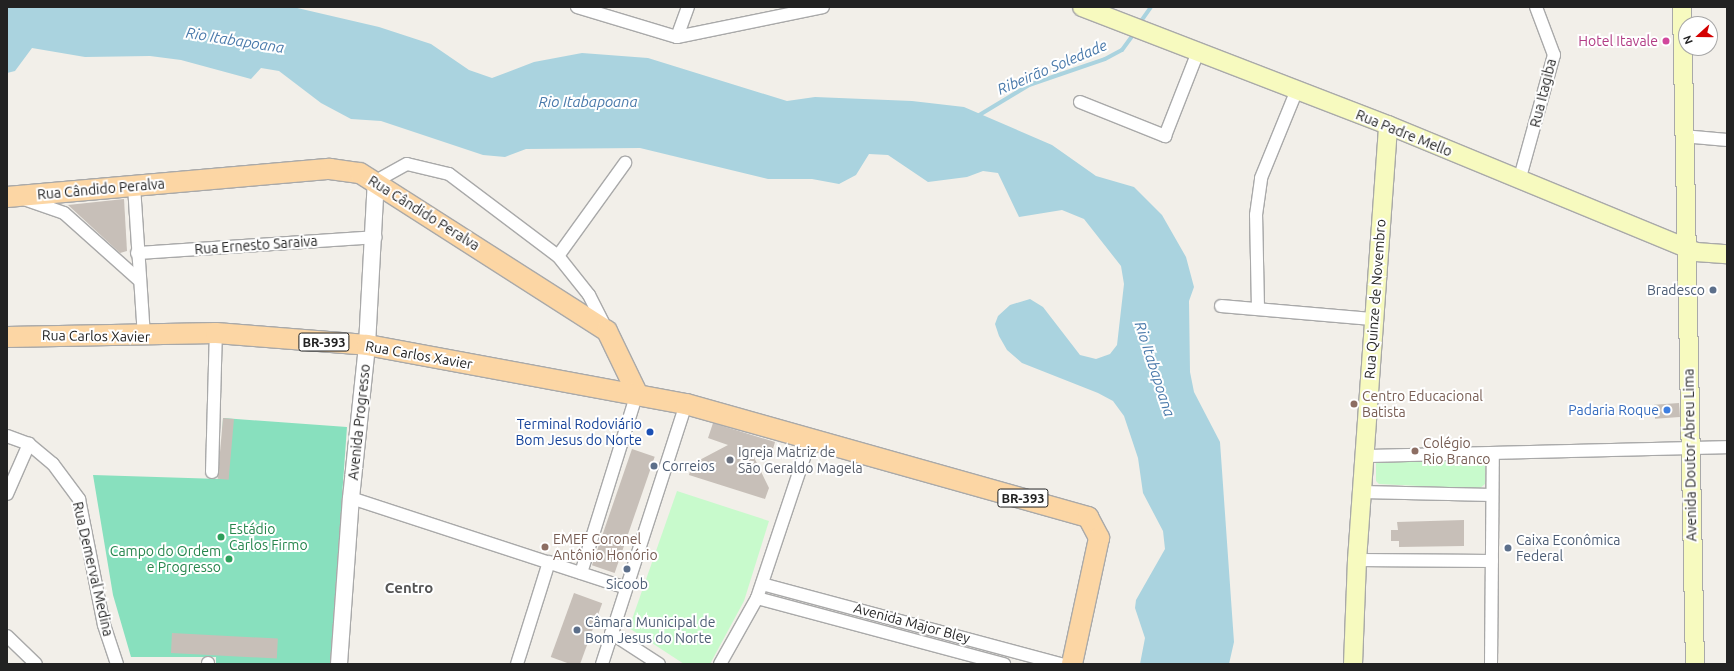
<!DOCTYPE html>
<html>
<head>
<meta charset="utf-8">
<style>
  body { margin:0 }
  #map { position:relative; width:1734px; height:671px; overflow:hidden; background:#f2efe9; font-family:Ubuntu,sans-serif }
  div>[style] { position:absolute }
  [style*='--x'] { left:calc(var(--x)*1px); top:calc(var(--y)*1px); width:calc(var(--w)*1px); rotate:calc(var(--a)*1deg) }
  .park>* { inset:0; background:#c8facc }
  .pitch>* { inset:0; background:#88e0be }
  .water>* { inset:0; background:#aad3df }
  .stream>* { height:4px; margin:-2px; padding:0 2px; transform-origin:2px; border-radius:2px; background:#aad3df }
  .building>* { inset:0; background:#c7bfb8; transform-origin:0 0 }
  .roads { filter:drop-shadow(1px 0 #a9a9a9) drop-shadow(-1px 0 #a9a9a9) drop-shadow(0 1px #a9a9a9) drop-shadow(0 -1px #a9a9a9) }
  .minor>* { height:12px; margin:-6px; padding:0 6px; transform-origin:6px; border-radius:6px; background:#fff }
  .tertiary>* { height:16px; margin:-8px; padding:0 8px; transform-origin:8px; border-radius:8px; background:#fff }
  .secondary>* { height:18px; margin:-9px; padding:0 9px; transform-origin:9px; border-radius:9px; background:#f7fabf }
  .primary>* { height:20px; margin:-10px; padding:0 10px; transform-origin:10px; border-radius:10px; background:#fcd6a4 }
  .dots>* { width:11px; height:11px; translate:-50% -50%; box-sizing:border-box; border:2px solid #fff; border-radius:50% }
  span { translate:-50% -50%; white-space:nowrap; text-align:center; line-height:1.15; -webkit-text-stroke:4px #fff; paint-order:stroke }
  .shield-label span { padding:1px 3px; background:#fff; border:1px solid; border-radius:3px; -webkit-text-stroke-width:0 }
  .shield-label { font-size:13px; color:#222; font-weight:700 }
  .hotel-label { font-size:14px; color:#b23c85 }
  .right { translate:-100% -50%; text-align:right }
  .street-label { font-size:14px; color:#222 }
  .service-label { font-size:14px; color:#4e5e75 }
  .left { translate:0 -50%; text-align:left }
  .education-label { font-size:14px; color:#785e54 }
  .shop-label { font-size:14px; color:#366cbe }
  .transit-label { font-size:14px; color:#164399 }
  .worship-label { font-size:14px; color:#5b616d }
  .leisure-label { font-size:14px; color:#27864d }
  .water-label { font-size:15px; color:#4a7aab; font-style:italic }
  .neighbourhood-label { font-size:15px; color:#555; font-weight:700 }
  .frame { position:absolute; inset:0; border:8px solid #222; pointer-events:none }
  .north { position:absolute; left:1678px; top:16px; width:40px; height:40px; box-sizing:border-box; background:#fff; border:1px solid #a7a7a7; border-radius:50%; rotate:249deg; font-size:11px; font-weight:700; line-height:16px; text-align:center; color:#222 }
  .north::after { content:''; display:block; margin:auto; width:14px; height:18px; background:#d40000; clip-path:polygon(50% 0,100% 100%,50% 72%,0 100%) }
</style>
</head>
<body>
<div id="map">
  <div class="park">
    <div style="clip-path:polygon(1381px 457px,1482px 460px,1486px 462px,1485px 484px,1479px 489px,1379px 484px,1376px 481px,1376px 461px)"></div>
    <div style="clip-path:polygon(677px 491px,769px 521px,744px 601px,710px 664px,684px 664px,629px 628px)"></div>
  </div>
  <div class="pitch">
    <div style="clip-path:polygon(223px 418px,347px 427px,330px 664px,216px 664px,216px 657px,131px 657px,113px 595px,93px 475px,220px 479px)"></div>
  </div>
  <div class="water">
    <div style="clip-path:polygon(7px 7px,293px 7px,379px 27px,431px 44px,469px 70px,492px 78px,534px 62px,582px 53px,648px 58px,787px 101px,815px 97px,912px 101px,964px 107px,1052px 145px,1096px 176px,1134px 187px,1162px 215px,1186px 257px,1194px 287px,1189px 301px,1190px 372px,1194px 392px,1220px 442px,1234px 642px,1229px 664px,1140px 664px,1145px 638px,1135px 608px,1136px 600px,1165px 549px,1163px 531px,1143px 493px,1138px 458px,1124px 416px,1113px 401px,1098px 393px,1022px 363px,1007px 350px,999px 336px,995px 324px,998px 316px,1010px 305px,1030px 299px,1043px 307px,1080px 355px,1096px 359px,1110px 354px,1117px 345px,1124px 284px,1121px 266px,1084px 219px,1062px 210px,1019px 217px,998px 173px,983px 171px,967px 177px,928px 182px,888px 155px,869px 154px,856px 175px,839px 184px,812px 179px,768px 179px,640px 148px,526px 149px,505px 157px,483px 155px,381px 121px,351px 119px,321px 103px,279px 71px,261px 68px,251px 79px,181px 60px,150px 56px,85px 57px,32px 48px,15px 71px,7px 73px)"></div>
  </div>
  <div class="stream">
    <div style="--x:1139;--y:24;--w:21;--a:-55"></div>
    <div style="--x:976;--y:117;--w:62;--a:-31.1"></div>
    <div style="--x:1029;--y:85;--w:80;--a:-18.9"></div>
    <div style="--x:1105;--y:59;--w:19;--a:-28"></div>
    <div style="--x:1122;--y:50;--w:22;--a:-54"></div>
  </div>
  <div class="building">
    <div style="clip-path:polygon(124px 199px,127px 251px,120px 253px,68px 205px)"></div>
    <div style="left:1679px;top:403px;width:14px;height:25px;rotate:86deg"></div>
    <div style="left:223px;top:418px;width:11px;height:61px;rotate:5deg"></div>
    <div style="clip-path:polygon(713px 423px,775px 442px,771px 456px,750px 449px,769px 488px,765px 499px,689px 475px,692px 464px,728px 445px,708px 438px)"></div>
    <div style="left:632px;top:449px;width:24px;height:123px;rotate:19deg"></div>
    <div style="clip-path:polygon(1464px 520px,1464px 546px,1399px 547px,1399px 541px,1391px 541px,1391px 530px,1398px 530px,1397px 522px)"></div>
    <div style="left:574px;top:593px;width:30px;height:68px;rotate:20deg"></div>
    <div style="left:172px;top:633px;width:106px;height:20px;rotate:3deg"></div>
  </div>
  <div class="roads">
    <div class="minor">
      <div style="--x:577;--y:7;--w:104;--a:16.7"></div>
      <div style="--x:677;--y:37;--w:149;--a:-11.6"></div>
      <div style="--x:677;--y:37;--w:32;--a:-70"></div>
      <div style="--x:1080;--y:102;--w:92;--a:21.8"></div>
      <div style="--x:1165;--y:136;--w:90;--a:-68.6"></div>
      <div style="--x:1683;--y:136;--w:44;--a:5.2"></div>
      <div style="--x:376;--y:181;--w:35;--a:-29"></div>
      <div style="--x:407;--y:164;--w:43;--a:13.4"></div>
      <div style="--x:449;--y:174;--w:136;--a:37"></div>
      <div style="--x:558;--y:256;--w:50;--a:51.5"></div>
      <div style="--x:589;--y:295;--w:37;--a:63"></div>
      <div style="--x:1519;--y:181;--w:131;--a:-74.5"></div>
      <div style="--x:1554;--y:55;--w:51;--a:-110.6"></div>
      <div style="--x:134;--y:186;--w:151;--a:86.2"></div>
      <div style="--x:24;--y:199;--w:42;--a:19.3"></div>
      <div style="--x:64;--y:213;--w:101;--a:41.8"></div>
      <div style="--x:137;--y:253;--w:239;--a:-3.8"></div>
      <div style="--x:558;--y:256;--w:115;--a:-54.2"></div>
      <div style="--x:1221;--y:306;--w:154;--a:4.9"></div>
      <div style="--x:1258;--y:308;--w:93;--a:-91.2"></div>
      <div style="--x:1256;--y:215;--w:37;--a:-82"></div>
      <div style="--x:1261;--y:178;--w:95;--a:-67.8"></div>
      <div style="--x:7;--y:436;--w:23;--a:20"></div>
      <div style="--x:29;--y:444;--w:31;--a:40"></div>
      <div style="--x:53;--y:464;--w:44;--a:53.4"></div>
      <div style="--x:79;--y:499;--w:128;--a:78.8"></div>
      <div style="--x:104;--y:625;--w:41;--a:71.6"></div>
      <div style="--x:1364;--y:456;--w:363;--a:-1.4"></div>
      <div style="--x:212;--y:472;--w:139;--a:-88.4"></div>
      <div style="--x:1362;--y:492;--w:130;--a:1.3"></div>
      <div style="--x:7;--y:494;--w:55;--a:-66.3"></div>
      <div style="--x:351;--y:498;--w:289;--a:18.1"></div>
      <div style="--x:1357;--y:560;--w:135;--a:0.4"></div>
      <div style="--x:581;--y:573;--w:189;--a:-72.7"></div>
      <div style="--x:762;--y:584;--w:310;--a:15"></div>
      <div style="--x:757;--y:598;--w:256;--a:15"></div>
      <div style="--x:611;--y:633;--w:57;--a:32.9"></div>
      <div style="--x:7;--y:636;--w:40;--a:44"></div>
      <div style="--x:208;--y:664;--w:1;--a:-90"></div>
      <div style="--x:517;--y:664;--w:107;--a:-72.6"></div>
      <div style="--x:602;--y:664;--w:273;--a:-72.1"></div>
      <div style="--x:720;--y:664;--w:76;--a:-60.7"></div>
      <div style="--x:757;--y:598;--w:170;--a:-71.5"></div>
      <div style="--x:1491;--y:664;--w:210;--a:-89.5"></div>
    </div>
    <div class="tertiary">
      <div style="--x:339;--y:664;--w:166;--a:-85.9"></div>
      <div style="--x:351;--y:498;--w:154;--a:-84"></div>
      <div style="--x:367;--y:345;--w:164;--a:-86.9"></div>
    </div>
    <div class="secondary">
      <div style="--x:1082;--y:7;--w:328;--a:21.1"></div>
      <div style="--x:1388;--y:125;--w:333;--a:22.4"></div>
      <div style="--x:1696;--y:252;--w:31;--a:4"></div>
      <div style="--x:1682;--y:7;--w:657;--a:88.87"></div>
      <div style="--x:1353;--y:664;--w:104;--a:-87.8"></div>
      <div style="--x:1357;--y:560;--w:436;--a:-85.9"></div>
    </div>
    <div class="primary">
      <div style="--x:7;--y:197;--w:324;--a:-5"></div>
      <div style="--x:330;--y:169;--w:30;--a:8"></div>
      <div style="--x:360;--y:173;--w:293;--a:32.6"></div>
      <div style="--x:607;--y:331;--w:69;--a:64.2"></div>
      <div style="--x:7;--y:337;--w:209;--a:-1.1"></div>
      <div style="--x:216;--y:333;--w:151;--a:4.5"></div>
      <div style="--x:367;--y:345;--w:324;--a:10.5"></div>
      <div style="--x:686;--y:404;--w:418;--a:15.7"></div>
      <div style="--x:1088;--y:517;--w:24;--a:62"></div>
      <div style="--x:1099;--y:538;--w:129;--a:102.1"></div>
    </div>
  </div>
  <div class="dots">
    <div style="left:1666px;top:41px;background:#d1479c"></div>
    <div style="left:1713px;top:290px;background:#5c6f8a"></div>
    <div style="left:1354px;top:404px;background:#8d6e63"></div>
    <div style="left:1667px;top:410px;background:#3f7fe0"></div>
    <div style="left:650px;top:432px;background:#1a4fb4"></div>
    <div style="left:1415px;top:451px;background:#8d6e63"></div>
    <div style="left:730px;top:460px;background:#6b7280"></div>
    <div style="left:654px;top:466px;background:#5c6f8a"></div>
    <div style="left:221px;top:537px;background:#2e9e5b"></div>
    <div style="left:545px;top:547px;background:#8d6e63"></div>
    <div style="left:1508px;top:548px;background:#5c6f8a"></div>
    <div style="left:229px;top:559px;background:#2e9e5b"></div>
    <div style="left:627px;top:569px;background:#5c6f8a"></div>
    <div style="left:577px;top:630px;background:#5c6f8a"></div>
  </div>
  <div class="shield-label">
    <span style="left:324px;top:342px">BR-393</span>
    <span style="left:1023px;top:498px">BR-393</span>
  </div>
  <div class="hotel-label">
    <span class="right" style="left:1658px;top:41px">Hotel Itavale</span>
  </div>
  <div class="street-label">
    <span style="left:1543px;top:93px;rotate:-76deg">Rua Itagiba</span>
    <span style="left:1404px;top:133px;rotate:22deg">Rua Padre Mello</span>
    <span style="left:101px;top:189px;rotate:-5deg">Rua Cândido Peralva</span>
    <span style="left:424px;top:213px;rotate:32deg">Rua Cândido Peralva</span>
    <span style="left:256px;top:245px;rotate:-4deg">Rua Ernesto Saraiva</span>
    <span style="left:1375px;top:299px;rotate:-86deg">Rua Quinze de Novembro</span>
    <span style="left:96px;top:336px;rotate:1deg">Rua Carlos Xavier</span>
    <span style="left:419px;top:355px;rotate:10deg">Rua Carlos Xavier</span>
    <span style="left:359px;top:422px;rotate:-84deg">Avenida Progresso</span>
    <span style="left:1690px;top:455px;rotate:-91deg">Avenida Doutor Abreu Lima</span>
    <span style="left:93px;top:569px;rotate:77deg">Rua Demerval Medina</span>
    <span style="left:912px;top:623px;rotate:15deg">Avenida Major Bley</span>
  </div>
  <div class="service-label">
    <span class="right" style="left:1705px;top:290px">Bradesco</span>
    <span class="left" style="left:662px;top:466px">Correios</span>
    <span class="left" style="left:1516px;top:548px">Caixa Econômica<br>Federal</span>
    <span style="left:627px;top:584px">Sicoob</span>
    <span class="left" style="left:585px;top:630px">Câmara Municipal de<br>Bom Jesus do Norte</span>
  </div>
  <div class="education-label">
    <span class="left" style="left:1362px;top:404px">Centro Educacional<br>Batista</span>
    <span class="left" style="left:1423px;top:451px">Colégio<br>Rio Branco</span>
    <span class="left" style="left:553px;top:547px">EMEF Coronel<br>Antônio Honório</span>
  </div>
  <div class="shop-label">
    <span class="right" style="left:1659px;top:410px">Padaria Roque</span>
  </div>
  <div class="transit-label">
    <span class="right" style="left:642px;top:432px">Terminal Rodoviário<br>Bom Jesus do Norte</span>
  </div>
  <div class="worship-label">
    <span class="left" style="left:738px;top:460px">Igreja Matriz de<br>São Geraldo Magela</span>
  </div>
  <div class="leisure-label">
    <span class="left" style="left:229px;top:537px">Estádio<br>Carlos Firmo</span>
    <span class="right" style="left:221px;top:559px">Campo do Ordem<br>e Progresso</span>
  </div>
  <div class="water-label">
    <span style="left:235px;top:40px;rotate:9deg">Rio Itabapoana</span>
    <span style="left:1052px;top:67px;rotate:-23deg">Ribeirão Soledade</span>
    <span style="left:588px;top:102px">Rio Itabapoana</span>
    <span style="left:1155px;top:369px;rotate:72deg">Rio Itabapoana</span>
  </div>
  <div class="neighbourhood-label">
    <span style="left:409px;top:588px">Centro</span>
  </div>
  <div class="frame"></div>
  <div class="north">N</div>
</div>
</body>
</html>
